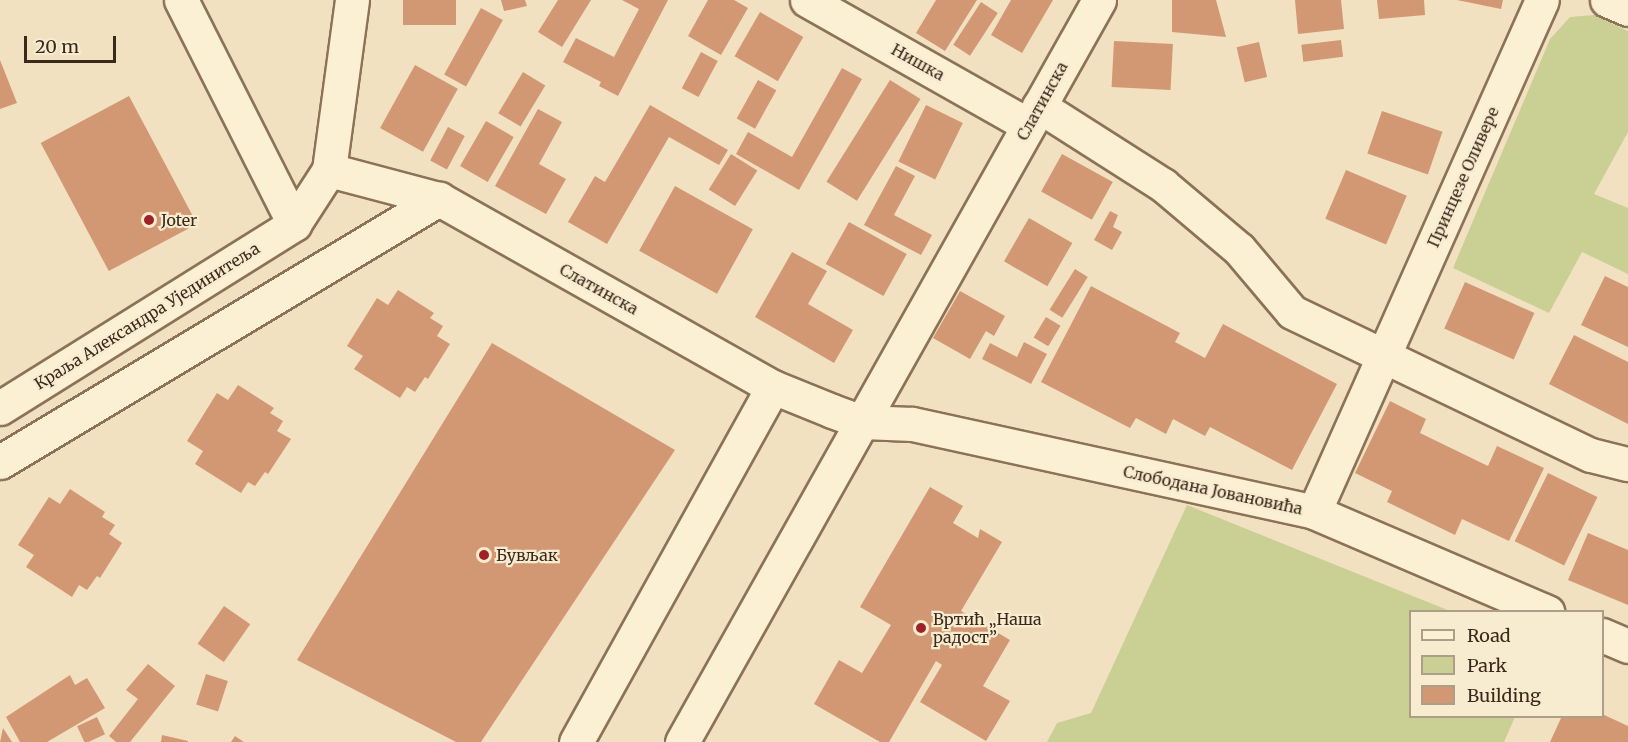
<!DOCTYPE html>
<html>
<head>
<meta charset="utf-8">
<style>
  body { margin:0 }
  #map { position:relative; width:1628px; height:742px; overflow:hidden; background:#f1e1c0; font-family:Merriweather,serif }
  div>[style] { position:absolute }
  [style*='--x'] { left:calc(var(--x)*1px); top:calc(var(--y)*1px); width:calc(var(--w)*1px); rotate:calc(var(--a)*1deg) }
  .green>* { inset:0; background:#cad093 }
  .building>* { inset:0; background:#d29873; transform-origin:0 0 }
  .roads { filter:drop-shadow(2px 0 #8c7256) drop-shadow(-2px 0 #8c7256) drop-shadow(0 2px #8c7256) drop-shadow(0 -2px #8c7256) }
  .minor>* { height:33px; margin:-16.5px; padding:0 16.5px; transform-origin:16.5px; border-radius:16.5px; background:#fbefd4 }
  .dots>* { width:16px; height:16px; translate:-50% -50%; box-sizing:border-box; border:3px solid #f8ecd0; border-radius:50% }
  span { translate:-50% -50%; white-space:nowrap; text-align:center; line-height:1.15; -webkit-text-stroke:4.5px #f8ecd0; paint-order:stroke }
  .street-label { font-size:16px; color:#3a2a1c }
  .poi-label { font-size:16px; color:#3a2a1c }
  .left { translate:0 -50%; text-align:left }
  .legend { position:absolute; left:1409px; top:610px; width:195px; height:108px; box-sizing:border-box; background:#f8ecd0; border:2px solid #ac9e88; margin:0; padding:8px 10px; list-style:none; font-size:18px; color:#3a2a1c }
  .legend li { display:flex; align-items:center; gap:12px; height:30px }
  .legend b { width:30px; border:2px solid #ac9e88 }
  .scale { position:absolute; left:24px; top:36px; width:92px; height:27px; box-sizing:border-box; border:3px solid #3a2a1c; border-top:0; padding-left:8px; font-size:18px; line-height:21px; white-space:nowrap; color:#3a2a1c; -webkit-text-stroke:4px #f8ecd0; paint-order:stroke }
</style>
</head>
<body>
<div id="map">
  <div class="green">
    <div style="clip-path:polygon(1594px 15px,1628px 31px,1628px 132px,1594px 194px,1628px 208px,1628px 274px,1582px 252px,1549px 313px,1453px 268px,1550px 39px,1570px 17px)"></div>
    <div style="clip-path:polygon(1187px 505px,1450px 611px,1410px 612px,1410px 716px,1515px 717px,1504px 742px,1047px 742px,1057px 723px,1091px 713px)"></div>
  </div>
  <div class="building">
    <div style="left:403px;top:0;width:53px;height:25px"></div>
    <div style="clip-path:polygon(501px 0,525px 0,527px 6px,504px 11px)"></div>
    <div style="clip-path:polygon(558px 0,591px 0,562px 47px,538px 32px)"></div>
    <div style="clip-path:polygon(622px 0,668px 0,618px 96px,599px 86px,601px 82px,563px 62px,576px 38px,614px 57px,639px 9px)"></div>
    <div style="clip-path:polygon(708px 0,734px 0,748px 8px,721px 55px,688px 36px)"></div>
    <div style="clip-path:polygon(936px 0,977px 0,945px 51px,916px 33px)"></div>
    <div style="clip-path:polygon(1011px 0,1053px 0,1022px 53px,991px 35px)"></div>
    <div style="clip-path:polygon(1172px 0,1216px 0,1226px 37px,1172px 32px)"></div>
    <div style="clip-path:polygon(1295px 0,1341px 0,1344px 29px,1298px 34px)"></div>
    <div style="clip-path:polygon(1377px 0,1424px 0,1425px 15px,1379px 19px)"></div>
    <div style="clip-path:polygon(1457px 0,1503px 0,1501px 9px)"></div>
    <div style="left:981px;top:2px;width:20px;height:51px;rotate:33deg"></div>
    <div style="left:481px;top:8px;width:25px;height:76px;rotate:29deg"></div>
    <div style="left:760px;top:12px;width:50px;height:51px;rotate:30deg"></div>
    <div style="left:1341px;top:40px;width:17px;height:40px;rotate:83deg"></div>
    <div style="left:1114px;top:41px;width:59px;height:46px;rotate:3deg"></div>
    <div style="left:1259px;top:42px;width:36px;height:23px;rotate:77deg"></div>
    <div style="left:701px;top:52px;width:19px;height:41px;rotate:28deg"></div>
    <div style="clip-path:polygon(0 60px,17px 103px,0 109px)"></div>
    <div style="left:415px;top:65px;width:49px;height:72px;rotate:29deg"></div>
    <div style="clip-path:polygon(842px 68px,862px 79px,799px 190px,736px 154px,748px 132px,792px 157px)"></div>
    <div style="left:523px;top:72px;width:26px;height:48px;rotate:31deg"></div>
    <div style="left:758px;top:80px;width:21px;height:44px;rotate:29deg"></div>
    <div style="left:890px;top:80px;width:36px;height:120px;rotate:32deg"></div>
    <div style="left:129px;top:96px;width:145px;height:100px;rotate:62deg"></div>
    <div style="clip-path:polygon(650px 105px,728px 150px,719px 165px,669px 137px,607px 244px,568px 222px,595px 176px,605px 182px)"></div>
    <div style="left:926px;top:105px;width:41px;height:63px;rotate:26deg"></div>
    <div style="clip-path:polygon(538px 109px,562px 122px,539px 164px,566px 179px,546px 214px,495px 186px)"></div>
    <div style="left:1382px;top:111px;width:64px;height:45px;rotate:19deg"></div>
    <div style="left:486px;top:121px;width:32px;height:52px;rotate:30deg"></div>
    <div style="left:448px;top:127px;width:19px;height:38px;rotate:28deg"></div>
    <div style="left:731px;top:154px;width:31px;height:42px;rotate:32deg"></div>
    <div style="left:1062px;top:154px;width:58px;height:43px;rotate:29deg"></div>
    <div style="clip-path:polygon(896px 166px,915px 176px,894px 215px,932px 235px,921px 255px,864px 225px)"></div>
    <div style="left:1346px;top:170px;width:66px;height:53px;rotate:23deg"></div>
    <div style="left:675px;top:186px;width:89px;height:74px;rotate:29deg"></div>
    <div style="clip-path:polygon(1110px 211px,1118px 215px,1113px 227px,1122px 232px,1112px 250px,1094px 240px)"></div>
    <div style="left:1029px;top:218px;width:50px;height:50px;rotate:30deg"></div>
    <div style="left:849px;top:222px;width:66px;height:48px;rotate:29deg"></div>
    <div style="clip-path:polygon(792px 252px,827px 271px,808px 304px,853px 330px,834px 363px,755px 317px)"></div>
    <div style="left:1075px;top:269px;width:15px;height:48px;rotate:32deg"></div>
    <div style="clip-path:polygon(1605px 276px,1628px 287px,1628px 347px,1581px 325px)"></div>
    <div style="left:1465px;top:282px;width:76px;height:51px;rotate:24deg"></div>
    <div style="clip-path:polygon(1091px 286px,1180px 333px,1175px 342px,1205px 358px,1223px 324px,1337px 384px,1292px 470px,1210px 427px,1205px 436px,1173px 419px,1166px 434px,1136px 418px,1130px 428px,1041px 382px)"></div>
    <div style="clip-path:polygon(398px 290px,434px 313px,430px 318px,443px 326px,437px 336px,450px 344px,428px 379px,425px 377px,415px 392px,407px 387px,400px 398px,354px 369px,363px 356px,347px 346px,377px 298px,388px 305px)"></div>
    <div style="clip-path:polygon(960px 291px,1005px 316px,994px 336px,986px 331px,970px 359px,933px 338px)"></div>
    <div style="left:1046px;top:317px;width:17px;height:24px;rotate:31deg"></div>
    <div style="clip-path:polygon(1574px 335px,1628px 362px,1628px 424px,1549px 384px)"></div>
    <div style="clip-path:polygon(1024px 342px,1047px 354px,1031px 384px,982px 359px,990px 343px,1017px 357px)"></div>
    <div style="clip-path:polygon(492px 343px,675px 450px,481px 742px,456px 742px,297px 660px)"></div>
    <div style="clip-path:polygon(238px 385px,274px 408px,270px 413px,283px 421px,277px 431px,291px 439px,268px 474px,265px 472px,255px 486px,248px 482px,241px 493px,195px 464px,203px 451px,187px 441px,217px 393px,228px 400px)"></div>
    <div style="clip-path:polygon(1390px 401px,1426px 419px,1420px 433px,1488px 466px,1497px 446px,1544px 468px,1509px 541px,1462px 519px,1455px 535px,1387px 502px,1392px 491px,1355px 473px)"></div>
    <div style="left:1548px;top:473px;width:55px;height:76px;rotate:26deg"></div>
    <div style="clip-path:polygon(930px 487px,963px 506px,953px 523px,978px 538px,980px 529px,1002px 542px,961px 611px,1010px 640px,983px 686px,1010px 701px,986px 741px,920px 702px,942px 665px,936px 661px,889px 742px,880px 742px,814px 704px,839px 660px,862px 673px,891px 625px,860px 607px)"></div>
    <div style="clip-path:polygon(70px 489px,105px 512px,102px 517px,115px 525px,109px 534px,122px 543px,100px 578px,97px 576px,87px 590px,79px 585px,72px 597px,26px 567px,34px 555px,18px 545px,49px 497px,60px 504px)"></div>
    <div style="clip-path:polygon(1588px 533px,1628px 550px,1628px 605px,1568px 580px)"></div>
    <div style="left:224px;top:606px;width:32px;height:46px;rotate:35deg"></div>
    <div style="clip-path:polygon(148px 664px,175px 686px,130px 742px,116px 742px,109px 736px,138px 699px,126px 690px)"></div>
    <div style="left:206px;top:674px;width:23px;height:32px;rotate:18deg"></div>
    <div style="clip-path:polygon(70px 675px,75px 685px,87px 678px,105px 708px,47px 742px,20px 742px,6px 717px)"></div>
    <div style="clip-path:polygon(1602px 714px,1628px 726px,1628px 742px,1550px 742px,1562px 716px)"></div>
    <div style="left:97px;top:717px;width:19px;height:22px;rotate:65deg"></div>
    <div style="clip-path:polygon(3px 728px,12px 742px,0 742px)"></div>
    <div style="clip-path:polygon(162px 735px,188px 741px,188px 742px,161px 742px)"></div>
    <div style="clip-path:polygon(235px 736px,244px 742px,231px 742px)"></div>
  </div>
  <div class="roads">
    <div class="minor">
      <div style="--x:181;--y:0;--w:251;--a:63.2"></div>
      <div style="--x:807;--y:0;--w:254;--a:29.5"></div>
      <div style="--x:1607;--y:0;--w:23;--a:23"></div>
      <div style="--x:1039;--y:106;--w:147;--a:32.5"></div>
      <div style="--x:1163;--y:185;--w:99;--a:40.1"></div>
      <div style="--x:1239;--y:249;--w:82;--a:49.9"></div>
      <div style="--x:1292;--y:312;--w:331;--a:25.6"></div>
      <div style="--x:1591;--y:455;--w:38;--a:14"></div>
      <div style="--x:329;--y:170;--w:114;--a:14.8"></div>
      <div style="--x:439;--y:199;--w:383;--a:29.4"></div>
      <div style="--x:773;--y:387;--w:64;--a:22.1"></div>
      <div style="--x:832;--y:411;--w:33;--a:20"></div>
      <div style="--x:863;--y:422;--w:49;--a:2.3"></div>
      <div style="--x:912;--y:424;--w:412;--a:12.3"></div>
      <div style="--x:1314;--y:512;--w:254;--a:23.2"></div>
      <div style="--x:0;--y:408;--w:347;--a:-32"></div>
      <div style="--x:294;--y:224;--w:64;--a:-57.1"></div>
      <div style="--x:329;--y:170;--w:172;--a:-82.3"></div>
      <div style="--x:0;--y:462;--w:512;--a:-30.93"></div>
      <div style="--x:1314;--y:512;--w:560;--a:-66"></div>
      <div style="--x:1602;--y:635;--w:28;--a:23"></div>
      <div style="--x:576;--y:742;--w:406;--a:-61"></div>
      <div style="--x:682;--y:742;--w:851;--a:-60.66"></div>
    </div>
  </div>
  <div class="dots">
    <div style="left:149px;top:220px;background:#9f2226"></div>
    <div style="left:484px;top:555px;background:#9f2226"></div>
    <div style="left:921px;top:628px;background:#9f2226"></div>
  </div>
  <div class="street-label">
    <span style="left:918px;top:62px;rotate:29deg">Нишка</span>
    <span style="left:1042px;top:101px;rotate:-61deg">Слатинска</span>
    <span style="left:1463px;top:177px;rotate:-66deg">Принцезе Оливере</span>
    <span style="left:599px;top:289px;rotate:29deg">Слатинска</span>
    <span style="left:147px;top:316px;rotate:-32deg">Краља Александра Ујединитеља</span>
    <span style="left:1213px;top:490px;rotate:12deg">Слободана Јовановића</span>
  </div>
  <div class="poi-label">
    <span class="left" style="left:161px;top:220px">Joter</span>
    <span class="left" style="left:496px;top:555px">Бувљак</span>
    <span class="left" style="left:933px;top:628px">Вртић „Наша<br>радост”</span>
  </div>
  <ul class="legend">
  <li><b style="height:8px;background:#fbefd4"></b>Road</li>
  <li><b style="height:16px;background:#cad093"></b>Park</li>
  <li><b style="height:16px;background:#d29873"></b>Building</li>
  </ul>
  <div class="scale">20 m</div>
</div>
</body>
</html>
